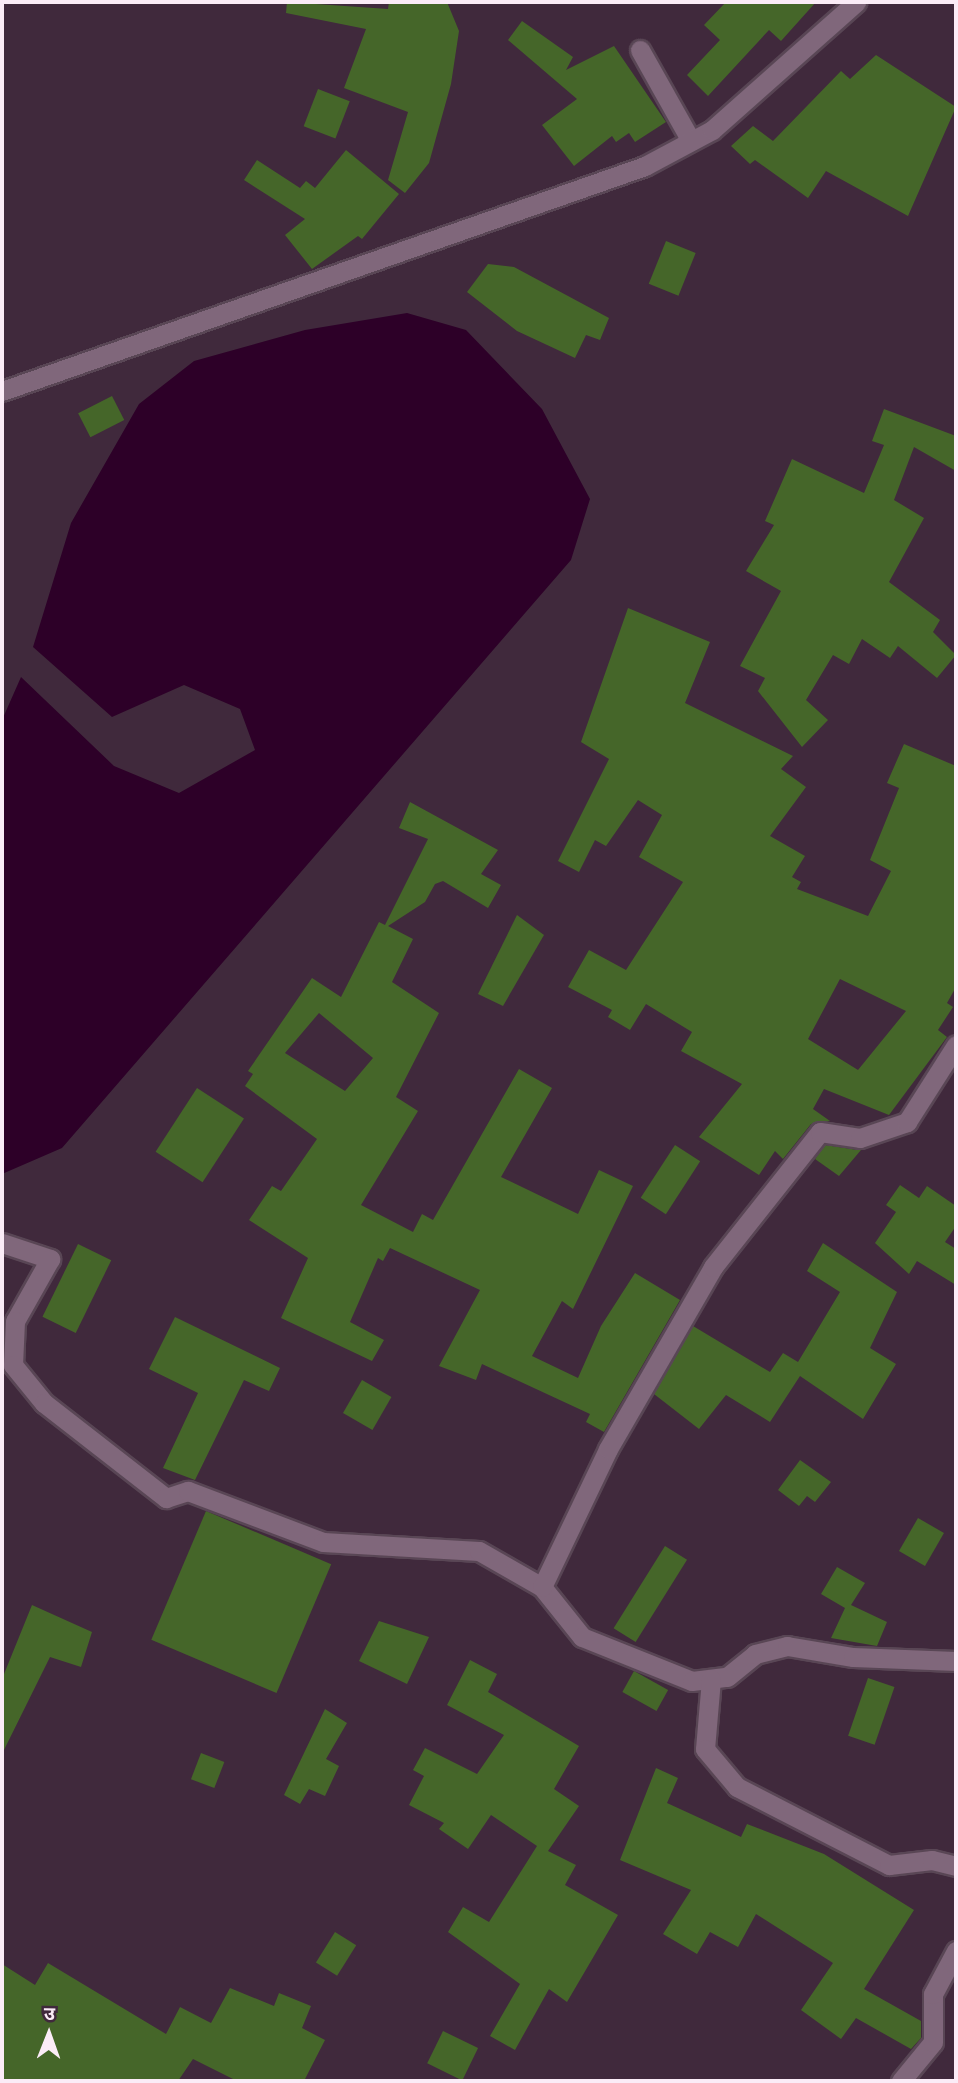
<!DOCTYPE html>
<html>
<head>
<meta charset="utf-8">
<style>
  body { margin:0 }
  #map { position:relative; width:958px; height:2083px; overflow:hidden; background:#40293c; font-family:"Titillium Web","Noto Sans Devanagari",sans-serif }
  div>[style] { position:absolute }
  [style*='--x'] { left:calc(var(--x)*1px); top:calc(var(--y)*1px); width:calc(var(--w)*1px); rotate:calc(var(--a)*1deg) }
  .water>* { inset:0; background:#2d0028 }
  .building>* { inset:0; background:#456629; transform-origin:0 0 }
  .roads { filter:drop-shadow(2px 0 #594655) drop-shadow(-2px 0 #594655) drop-shadow(0 2px #594655) drop-shadow(0 -2px #594655) }
  .minor>* { height:19px; margin:-9.5px; padding:0 9.5px; transform-origin:9.5px; border-radius:9.5px; background:#80677b }
  .secondary>* { height:19px; margin:-9.5px; padding:0 9.5px; transform-origin:9.5px; border-radius:9.5px; background:#80677b }
  span { translate:-50% -50%; white-space:nowrap; text-align:center; line-height:1.15; -webkit-text-stroke:7px #40293c; paint-order:stroke }
  .frame { position:absolute; inset:0; border:4px solid #fbecf7; pointer-events:none }
  .north { position:absolute; left:14px; top:1999px; width:70px; height:70px; -webkit-text-stroke:5px #40293c; paint-order:stroke; rotate:1deg; font-size:19px; font-weight:700; line-height:28px; text-align:center; color:#fbecf7 }
  .north::after { content:''; display:block; margin:auto; width:24px; height:32px; background:#fbecf7; clip-path:polygon(50% 0,100% 100%,50% 72%,0 100%) }
</style>
</head>
<body>
<div id="map">
  <div class="water">
    <div style="clip-path:polygon(407px 313px,466px 330px,542px 409px,590px 499px,571px 560px,62px 1148px,2px 1174px,2px 720px,21px 677px,114px 766px,179px 793px,255px 750px,240px 709px,184px 685px,112px 717px,33px 647px,71px 523px,139px 404px,194px 361px,305px 330px)"></div>
  </div>
  <div class="building">
    <div style="clip-path:polygon(287px 2px,388px 9px,389px 2px,447px 2px,459px 31px,451px 84px,429px 163px,405px 193px,388px 180px,408px 112px,344px 88px,366px 29px,286px 13px)"></div>
    <div style="clip-path:polygon(726px 2px,816px 2px,781px 41px,769px 30px,708px 96px,687px 75px,720px 40px,704px 25px)"></div>
    <div style="clip-path:polygon(522px 21px,573px 57px,566px 70px,614px 46px,666px 122px,635px 142px,629px 133px,616px 142px,612px 136px,574px 166px,542px 125px,577px 99px,508px 40px)"></div>
    <div style="clip-path:polygon(876px 55px,956px 107px,908px 216px,826px 171px,808px 198px,755px 160px,750px 164px,731px 146px,753px 126px,773px 141px,841px 71px,850px 79px)"></div>
    <div style="left:318px;top:89px;width:34px;height:40px;rotate:21deg"></div>
    <div style="clip-path:polygon(346px 150px,399px 194px,362px 239px,358px 236px,312px 269px,285px 235px,305px 219px,244px 180px,257px 160px,300px 188px,306px 181px,315px 188px)"></div>
    <div style="left:666px;top:241px;width:32px;height:46px;rotate:22deg"></div>
    <div style="clip-path:polygon(488px 264px,514px 267px,609px 318px,600px 340px,586px 335px,575px 358px,517px 331px,467px 292px)"></div>
    <div style="left:112px;top:396px;width:27px;height:38px;rotate:63deg"></div>
    <div style="clip-path:polygon(884px 409px,956px 436px,956px 471px,914px 447px,894px 500px,924px 518px,889px 582px,940px 620px,933px 632px,956px 655px,937px 678px,898px 646px,890px 658px,862px 639px,849px 664px,833px 655px,806px 700px,828px 720px,802px 747px,758px 691px,765px 678px,740px 666px,781px 591px,746px 571px,774px 525px,765px 521px,792px 459px,864px 493px,884px 445px,872px 441px)"></div>
    <div style="clip-path:polygon(evenodd,628px 608px,710px 642px,685px 703px,793px 756px,781px 769px,806px 787px,770px 836px,805px 856px,792px 877px,801px 882px,797px 889px,868px 916px,891px 871px,870px 860px,899px 788px,887px 783px,904px 744px,956px 766px,956px 987px,947px 1003px,953px 1007px,938px 1030px,947px 1037px,889px 1115px,824px 1089px,813px 1109px,830px 1121px,811px 1124px,783px 1159px,775px 1151px,759px 1175px,699px 1137px,742px 1084px,681px 1051px,692px 1032px,646px 1004px,630px 1030px,608px 1017px,612px 1010px,568px 987px,589px 950px,626px 970px,683px 882px,639px 857px,662px 815px,638px 800px,606px 846px,595px 840px,579px 872px,558px 861px,609px 759px,581px 742px,628px 608px,840px 979px,906px 1011px,858px 1070px,808px 1039px,840px 979px)"></div>
    <div style="clip-path:polygon(evenodd,410px 802px,498px 850px,481px 874px,501px 885px,488px 908px,443px 881px,435px 884px,425px 902px,388px 926px,413px 939px,392px 982px,439px 1013px,396px 1097px,418px 1111px,361px 1205px,413px 1232px,422px 1214px,433px 1220px,519px 1069px,552px 1088px,501px 1177px,578px 1214px,599px 1170px,633px 1186px,573px 1309px,562px 1301px,532px 1356px,578px 1378px,601px 1326px,635px 1273px,680px 1300px,604px 1432px,586px 1422px,590px 1414px,482px 1364px,476px 1380px,439px 1366px,480px 1290px,390px 1248px,383px 1261px,378px 1258px,350px 1322px,384px 1340px,372px 1361px,281px 1318px,308px 1258px,249px 1220px,272px 1186px,281px 1191px,317px 1139px,245px 1086px,253px 1074px,248px 1071px,312px 978px,341px 997px,379px 922px,385px 925px,428px 839px,399px 828px,410px 802px,319px 1013px,373px 1058px,345px 1091px,285px 1053px,319px 1013px)"></div>
    <div style="clip-path:polygon(517px 915px,544px 935px,503px 1006px,478px 994px)"></div>
    <div style="left:197px;top:1088px;width:56px;height:76px;rotate:33deg"></div>
    <div style="left:675px;top:1145px;width:30px;height:63px;rotate:33deg"></div>
    <div style="clip-path:polygon(825px 1145px,858px 1150px,861px 1150px,839px 1176px,815px 1159px)"></div>
    <div style="clip-path:polygon(900px 1185px,919px 1198px,927px 1186px,956px 1206px,956px 1226px,945px 1242px,956px 1249px,956px 1285px,917px 1261px,909px 1274px,875px 1243px,896px 1212px,886px 1205px)"></div>
    <div style="clip-path:polygon(823px 1243px,897px 1292px,870px 1348px,896px 1364px,863px 1419px,800px 1376px,770px 1422px,726px 1395px,699px 1429px,654px 1394px,693px 1326px,770px 1372px,783px 1353px,798px 1362px,840px 1292px,807px 1271px)"></div>
    <div style="left:78px;top:1244px;width:37px;height:81px;rotate:26deg"></div>
    <div style="clip-path:polygon(175px 1317px,280px 1368px,269px 1391px,244px 1380px,195px 1480px,163px 1468px,198px 1393px,149px 1369px)"></div>
    <div style="left:362px;top:1380px;width:34px;height:38px;rotate:30deg"></div>
    <div style="clip-path:polygon(800px 1460px,831px 1482px,815px 1502px,807px 1496px,799px 1506px,778px 1490px)"></div>
    <div style="left:206px;top:1511px;width:136px;height:140px;rotate:23deg"></div>
    <div style="left:918px;top:1518px;width:30px;height:38px;rotate:30deg"></div>
    <div style="left:665px;top:1546px;width:26px;height:97px;rotate:32deg"></div>
    <div style="clip-path:polygon(837px 1567px,865px 1583px,851px 1605px,887px 1622px,877px 1646px,831px 1638px,845px 1608px,821px 1594px)"></div>
    <div style="clip-path:polygon(32px 1605px,92px 1632px,81px 1667px,50px 1657px,2px 1754px,2px 1679px)"></div>
    <div style="clip-path:polygon(379px 1621px,429px 1637px,407px 1684px,359px 1661px)"></div>
    <div style="clip-path:polygon(470px 1660px,497px 1674px,488px 1692px,579px 1746px,554px 1789px,579px 1806px,548px 1851px,576px 1865px,565px 1885px,618px 1915px,567px 2002px,549px 1989px,515px 2050px,490px 2036px,520px 1984px,448px 1932px,463px 1907px,489px 1922px,537px 1846px,491px 1815px,468px 1849px,439px 1829px,444px 1823px,409px 1805px,424px 1776px,413px 1770px,425px 1748px,477px 1774px,504px 1735px,447px 1705px)"></div>
    <div style="left:634px;top:1671px;width:39px;height:24px;rotate:29deg"></div>
    <div style="left:868px;top:1678px;width:28px;height:61px;rotate:19deg"></div>
    <div style="clip-path:polygon(325px 1709px,347px 1723px,326px 1759px,339px 1766px,325px 1796px,309px 1789px,300px 1804px,284px 1795px)"></div>
    <div style="left:201px;top:1753px;width:25px;height:28px;rotate:21deg"></div>
    <div style="clip-path:polygon(656px 1768px,678px 1778px,667px 1803px,741px 1837px,747px 1824px,824px 1854px,914px 1910px,864px 1989px,921px 2021px,921px 2038px,911px 2049px,856px 2018px,841px 2039px,801px 2010px,833px 1963px,756px 1914px,738px 1947px,710px 1932px,697px 1954px,663px 1934px,691px 1890px,620px 1860px)"></div>
    <div style="left:335px;top:1932px;width:25px;height:36px;rotate:32deg"></div>
    <div style="clip-path:polygon(48px 1963px,166px 2034px,180px 2007px,211px 2023px,230px 1988px,274px 2006px,279px 1993px,311px 2006px,302px 2028px,325px 2040px,304px 2081px,237px 2081px,193px 2059px,178px 2081px,2px 2081px,2px 1964px,35px 1985px)"></div>
    <div style="left:443px;top:2031px;width:39px;height:36px;rotate:26deg"></div>
  </div>
  <div class="roads">
    <div class="minor">
      <div style="--x:640;--y:50;--w:104;--a:60.7"></div>
      <div style="--x:2;--y:1243;--w:51;--a:18.4"></div>
      <div style="--x:50;--y:1259;--w:71;--a:119.4"></div>
      <div style="--x:15;--y:1321;--w:44;--a:92.6"></div>
      <div style="--x:13;--y:1365;--w:49;--a:50.8"></div>
      <div style="--x:44;--y:1403;--w:155;--a:37.9"></div>
      <div style="--x:166;--y:1498;--w:23;--a:-18"></div>
      <div style="--x:188;--y:1491;--w:144;--a:20.7"></div>
      <div style="--x:323;--y:1542;--w:156;--a:3.3"></div>
      <div style="--x:479;--y:1551;--w:73;--a:29.7"></div>
      <div style="--x:542;--y:1587;--w:64;--a:51.3"></div>
      <div style="--x:582;--y:1637;--w:118;--a:21.8"></div>
      <div style="--x:692;--y:1681;--w:35;--a:-7"></div>
      <div style="--x:727;--y:1677;--w:36;--a:-39"></div>
      <div style="--x:755;--y:1654;--w:33;--a:-14"></div>
      <div style="--x:787;--y:1646;--w:67;--a:9.5"></div>
      <div style="--x:853;--y:1657;--w:103;--a:2.2"></div>
      <div style="--x:542;--y:1587;--w:153;--a:-64.4"></div>
      <div style="--x:608;--y:1449;--w:210;--a:-60"></div>
      <div style="--x:713;--y:1267;--w:172;--a:-51.6"></div>
      <div style="--x:820;--y:1132;--w:40;--a:8.5"></div>
      <div style="--x:860;--y:1138;--w:50;--a:-18.8"></div>
      <div style="--x:907;--y:1122;--w:91;--a:-57.5"></div>
      <div style="--x:711;--y:1679;--w:70;--a:94.9"></div>
      <div style="--x:705;--y:1749;--w:50;--a:49.9"></div>
      <div style="--x:737;--y:1787;--w:171;--a:27.2"></div>
      <div style="--x:889;--y:1865;--w:43;--a:-6.6"></div>
      <div style="--x:932;--y:1860;--w:25;--a:14"></div>
      <div style="--x:901;--y:2081;--w:50;--a:-50.6"></div>
      <div style="--x:933;--y:2042;--w:48;--a:-90"></div>
      <div style="--x:933;--y:1994;--w:49;--a:-61.9"></div>
    </div>
    <div class="secondary">
      <div style="--x:2;--y:391;--w:681;--a:-19.29"></div>
      <div style="--x:645;--y:166;--w:76;--a:-28.2"></div>
      <div style="--x:712;--y:130;--w:193;--a:-41.6"></div>
    </div>
  </div>
  <div class="frame"></div>
  <div class="north">उ</div>
</div>
</body>
</html>
